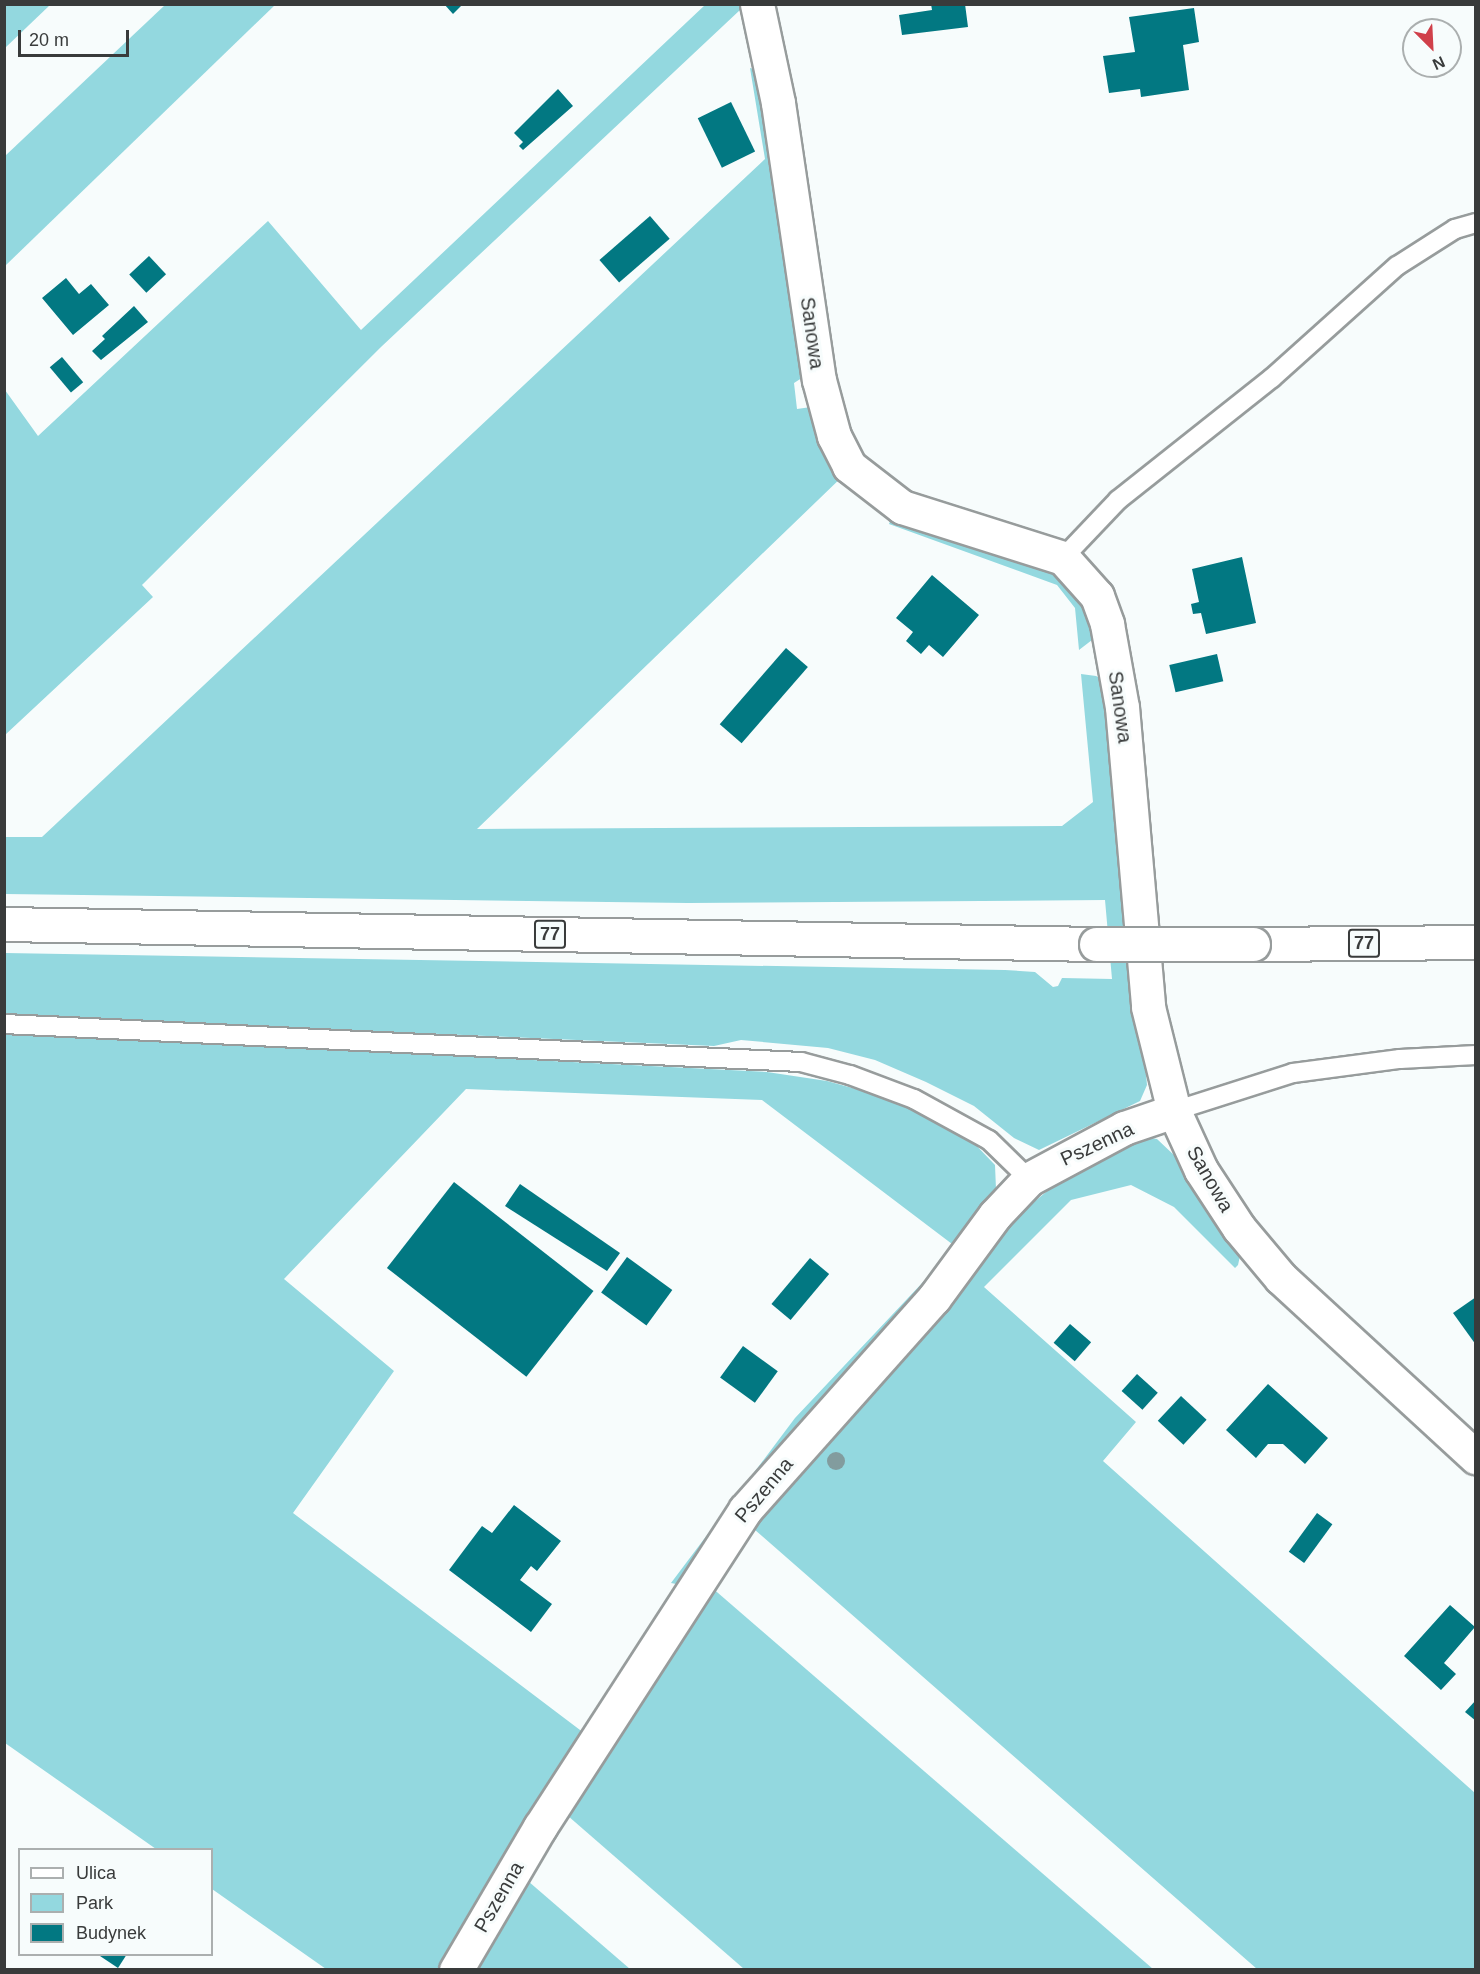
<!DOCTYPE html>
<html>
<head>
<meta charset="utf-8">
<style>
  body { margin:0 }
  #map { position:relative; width:1480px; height:1974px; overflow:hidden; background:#f7fcfc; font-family:Helvetica,sans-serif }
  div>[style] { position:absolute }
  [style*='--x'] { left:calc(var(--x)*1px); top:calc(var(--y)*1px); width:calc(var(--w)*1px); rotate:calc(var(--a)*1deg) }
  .green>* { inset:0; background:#93d8df }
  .building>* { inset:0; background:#027882; transform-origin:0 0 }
  .roads { filter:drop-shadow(2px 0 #979c9c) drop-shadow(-2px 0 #979c9c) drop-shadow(0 2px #979c9c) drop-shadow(0 -2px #979c9c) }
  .lane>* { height:18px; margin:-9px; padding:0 9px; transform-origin:9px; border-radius:9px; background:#fff }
  .street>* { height:33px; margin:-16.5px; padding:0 16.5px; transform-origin:16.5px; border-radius:16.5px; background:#fff }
  .primary>* { height:33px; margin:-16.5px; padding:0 16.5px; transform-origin:16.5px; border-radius:16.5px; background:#fff }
  .bridges { filter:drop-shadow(2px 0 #979c9c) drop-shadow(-2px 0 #979c9c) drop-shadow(0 2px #979c9c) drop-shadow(0 -2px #979c9c) }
  .primary-bridge>* { height:33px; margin:-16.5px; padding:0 16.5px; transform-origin:16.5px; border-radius:16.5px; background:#fff }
  .trees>* { width:18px; height:18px; margin:-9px; border-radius:50%; background:#829c9e }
  span { translate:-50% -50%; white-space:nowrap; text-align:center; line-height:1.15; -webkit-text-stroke:6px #f7fcfc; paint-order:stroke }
  .shield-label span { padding:2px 4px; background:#f7fcfc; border:2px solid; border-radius:4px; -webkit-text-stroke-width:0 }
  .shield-label { font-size:18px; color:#393b3b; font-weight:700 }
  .street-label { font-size:20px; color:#393b3b }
  .frame { position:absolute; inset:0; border:6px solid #393b3b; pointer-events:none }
  .legend { position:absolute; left:18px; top:1848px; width:195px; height:108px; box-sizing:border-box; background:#f7fcfc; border:2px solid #abafaf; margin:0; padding:8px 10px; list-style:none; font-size:18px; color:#393b3b }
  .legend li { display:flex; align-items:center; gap:12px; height:30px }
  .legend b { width:30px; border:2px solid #abafaf }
  .north { position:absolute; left:1402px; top:18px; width:60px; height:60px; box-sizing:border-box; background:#f7fcfc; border:2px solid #abafaf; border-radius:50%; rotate:156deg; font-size:16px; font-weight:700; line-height:24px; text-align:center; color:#393b3b }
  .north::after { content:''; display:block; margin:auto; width:21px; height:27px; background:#d0404a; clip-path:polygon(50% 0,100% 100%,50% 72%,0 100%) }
  .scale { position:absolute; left:18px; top:30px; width:111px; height:27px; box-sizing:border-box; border:3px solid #393b3b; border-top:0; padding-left:8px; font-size:18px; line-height:21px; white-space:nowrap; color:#393b3b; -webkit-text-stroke:4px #f7fcfc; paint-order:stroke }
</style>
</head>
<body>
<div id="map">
  <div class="green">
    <div style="clip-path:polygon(5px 4px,50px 4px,50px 5px,5px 48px)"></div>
    <div style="clip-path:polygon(165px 5px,275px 5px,5px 266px,5px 156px)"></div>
    <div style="clip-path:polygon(705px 5px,739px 5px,740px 10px,381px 347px,142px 585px,153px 597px,5px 735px,5px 390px,38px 436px,268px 221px,361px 330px)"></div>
    <div style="clip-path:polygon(750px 68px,761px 71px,808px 374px,794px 383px,797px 409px,811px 407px,846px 473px,477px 829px,1062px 826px,1093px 802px,1081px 674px,1096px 676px,1108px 682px,1105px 714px,1131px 977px,1146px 1074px,1147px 1085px,1140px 1101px,1039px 1150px,1014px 1138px,974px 1106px,926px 1082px,875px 1060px,828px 1048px,741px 1040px,714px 1046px,5px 1015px,5px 953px,1005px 970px,1035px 972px,1053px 987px,1058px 986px,1062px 978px,1112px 979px,1105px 900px,688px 903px,5px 894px,5px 837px,42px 837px,765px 159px)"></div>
    <div style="clip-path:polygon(893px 514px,1067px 576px,1101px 633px,1079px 650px,1075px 608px,1057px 585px,889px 524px)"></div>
    <div style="clip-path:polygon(5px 1033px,767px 1072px,827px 1081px,885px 1097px,951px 1128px,972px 1141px,995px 1165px,996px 1189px,958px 1250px,770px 1460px,676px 1584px,671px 1583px,795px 1418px,956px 1247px,762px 1100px,466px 1089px,284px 1279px,394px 1371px,293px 1513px,584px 1733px,441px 1969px,326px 1969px,212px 1889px,212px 1850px,156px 1849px,5px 1743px)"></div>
    <div style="clip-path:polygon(1146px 1137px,1157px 1139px,1176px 1157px,1211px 1219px,1240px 1256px,1238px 1265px,1235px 1268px,1174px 1207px,1131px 1185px,1071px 1200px,984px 1287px,1136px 1422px,1103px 1461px,1475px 1793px,1475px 1969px,1257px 1969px,747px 1523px,1002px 1229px,1059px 1181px,1109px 1151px)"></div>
    <div style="clip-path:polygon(703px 1580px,1153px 1969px,744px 1969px,560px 1809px)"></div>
    <div style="clip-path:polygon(521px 1875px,630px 1969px,464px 1970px)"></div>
  </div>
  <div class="building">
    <div style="clip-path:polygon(444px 4px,463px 4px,453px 14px)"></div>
    <div style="clip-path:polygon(931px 4px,965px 4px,968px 27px,902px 35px,899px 15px,932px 10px)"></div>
    <div style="clip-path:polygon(1194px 8px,1199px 42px,1183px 45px,1189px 90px,1141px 97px,1140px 89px,1109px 93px,1103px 56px,1135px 52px,1129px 17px)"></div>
    <div style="clip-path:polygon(558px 89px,573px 106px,523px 150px,519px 146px,523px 142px,514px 133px)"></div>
    <div style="left:731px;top:102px;width:55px;height:37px;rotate:64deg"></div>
    <div style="left:650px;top:216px;width:30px;height:67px;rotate:49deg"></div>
    <div style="left:149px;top:256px;width:25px;height:27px;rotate:47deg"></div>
    <div style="clip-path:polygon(66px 278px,79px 294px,91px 284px,109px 305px,73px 335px,42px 298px)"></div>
    <div style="clip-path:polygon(134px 306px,148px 322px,101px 360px,92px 351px,105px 339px,102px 336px)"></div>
    <div style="left:62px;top:357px;width:33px;height:16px;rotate:50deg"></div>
    <div style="clip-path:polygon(1242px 557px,1256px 623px,1206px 634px,1201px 613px,1193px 614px,1191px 604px,1199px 602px,1192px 569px)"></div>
    <div style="clip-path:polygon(932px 575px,979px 615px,943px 657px,929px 645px,921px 654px,906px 641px,913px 632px,896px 618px)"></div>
    <div style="left:786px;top:648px;width:29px;height:101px;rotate:41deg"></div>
    <div style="left:1217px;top:654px;width:28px;height:49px;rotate:77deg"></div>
    <div style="left:454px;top:1182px;width:177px;height:109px;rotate:38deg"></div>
    <div style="clip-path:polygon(520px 1184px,620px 1253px,607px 1271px,505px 1206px)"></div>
    <div style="left:627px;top:1257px;width:56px;height:44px;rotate:36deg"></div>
    <div style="left:810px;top:1258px;width:25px;height:60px;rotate:40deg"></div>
    <div style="clip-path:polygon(1476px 1297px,1476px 1345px,1453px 1313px)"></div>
    <div style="left:1070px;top:1324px;width:28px;height:25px;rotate:41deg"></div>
    <div style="left:743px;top:1346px;width:43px;height:39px;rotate:36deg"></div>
    <div style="left:1137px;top:1374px;width:28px;height:23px;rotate:42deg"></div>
    <div style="clip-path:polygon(1268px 1384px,1328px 1438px,1305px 1464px,1283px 1444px,1268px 1444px,1256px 1458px,1226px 1430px)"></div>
    <div style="left:1181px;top:1396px;width:35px;height:34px;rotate:43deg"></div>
    <div style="clip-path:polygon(514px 1505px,561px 1541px,537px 1571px,531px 1566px,520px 1580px,552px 1604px,531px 1632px,449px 1570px,482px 1526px,492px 1533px)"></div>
    <div style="left:1317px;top:1513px;width:19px;height:48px;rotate:36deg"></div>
    <div style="clip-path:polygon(1450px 1605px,1475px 1627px,1444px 1663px,1456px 1674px,1441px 1690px,1404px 1656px)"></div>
    <div style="clip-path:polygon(1476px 1700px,1476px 1721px,1465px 1712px)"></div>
    <div style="clip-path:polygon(97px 1954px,127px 1954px,118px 1968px)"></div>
  </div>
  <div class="roads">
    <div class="lane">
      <div style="--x:1063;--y:558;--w:80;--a:-46.5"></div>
      <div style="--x:1118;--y:500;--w:196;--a:-38.4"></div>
      <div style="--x:1272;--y:378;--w:168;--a:-41.9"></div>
      <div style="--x:1397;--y:266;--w:69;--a:-32.5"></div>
      <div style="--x:1455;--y:229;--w:22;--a:-16"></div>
      <div style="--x:4;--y:1024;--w:798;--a:2.73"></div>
      <div style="--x:801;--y:1062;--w:51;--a:14.9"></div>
      <div style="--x:850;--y:1075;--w:68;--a:20.6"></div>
      <div style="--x:914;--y:1099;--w:85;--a:28.7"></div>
      <div style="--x:989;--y:1140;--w:56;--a:44.3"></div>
      <div style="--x:1174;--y:1111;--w:125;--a:-17.7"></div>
      <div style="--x:1293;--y:1073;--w:108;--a:-7.5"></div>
      <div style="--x:1400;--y:1059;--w:76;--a:-3"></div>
    </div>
    <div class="street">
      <div style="--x:757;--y:4;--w:101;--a:78"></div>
      <div style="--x:778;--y:103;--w:280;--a:81.6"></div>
      <div style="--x:819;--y:380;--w:58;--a:75"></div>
      <div style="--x:834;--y:436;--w:34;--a:63"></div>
      <div style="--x:849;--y:466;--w:67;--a:37.7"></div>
      <div style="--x:902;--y:507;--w:169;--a:17.6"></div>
      <div style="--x:1063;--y:558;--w:51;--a:48.2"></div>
      <div style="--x:1097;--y:596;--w:30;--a:70"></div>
      <div style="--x:1107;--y:624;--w:84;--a:79.8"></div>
      <div style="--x:1122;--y:707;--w:301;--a:85"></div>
      <div style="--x:1148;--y:1007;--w:107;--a:76"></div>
      <div style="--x:1174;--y:1111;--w:65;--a:65.4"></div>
      <div style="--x:1201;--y:1170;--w:69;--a:56.8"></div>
      <div style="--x:1239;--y:1228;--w:65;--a:50"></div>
      <div style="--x:1281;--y:1278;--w:265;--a:42.6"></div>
      <div style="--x:456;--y:1970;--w:166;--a:-59.6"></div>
      <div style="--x:540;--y:1827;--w:378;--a:-57.1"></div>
      <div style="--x:745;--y:1510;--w:284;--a:-48.3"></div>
      <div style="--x:934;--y:1298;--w:103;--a:-53.7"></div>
      <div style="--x:995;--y:1215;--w:50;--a:-46.6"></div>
      <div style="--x:1029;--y:1179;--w:108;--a:-28.2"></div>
      <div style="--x:1124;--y:1128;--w:53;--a:-18.8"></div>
    </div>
    <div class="primary">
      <div style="--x:4;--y:924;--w:1092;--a:1.05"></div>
      <div style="--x:1253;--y:944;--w:223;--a:-0.5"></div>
    </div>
  </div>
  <div class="bridges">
    <div class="primary-bridge">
      <div style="--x:1096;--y:944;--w:157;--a:0"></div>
    </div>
  </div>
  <div class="trees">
    <div style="left:836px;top:1461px"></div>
  </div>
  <div class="shield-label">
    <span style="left:550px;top:934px">77</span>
    <span style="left:1364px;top:943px">77</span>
  </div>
  <div class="street-label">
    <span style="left:812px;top:333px;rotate:82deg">Sanowa</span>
    <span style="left:1120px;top:707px;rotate:82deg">Sanowa</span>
    <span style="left:1097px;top:1144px;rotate:-25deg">Pszenna</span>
    <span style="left:1210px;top:1179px;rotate:60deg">Sanowa</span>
    <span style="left:764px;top:1490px;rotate:-50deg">Pszenna</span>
    <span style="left:499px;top:1897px;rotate:-60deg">Pszenna</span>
  </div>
  <div class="frame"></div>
  <ul class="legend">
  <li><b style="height:8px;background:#fff"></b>Ulica</li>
  <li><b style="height:16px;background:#93d8df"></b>Park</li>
  <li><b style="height:16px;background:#027882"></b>Budynek</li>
  </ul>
  <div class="north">N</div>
  <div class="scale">20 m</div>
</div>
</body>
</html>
